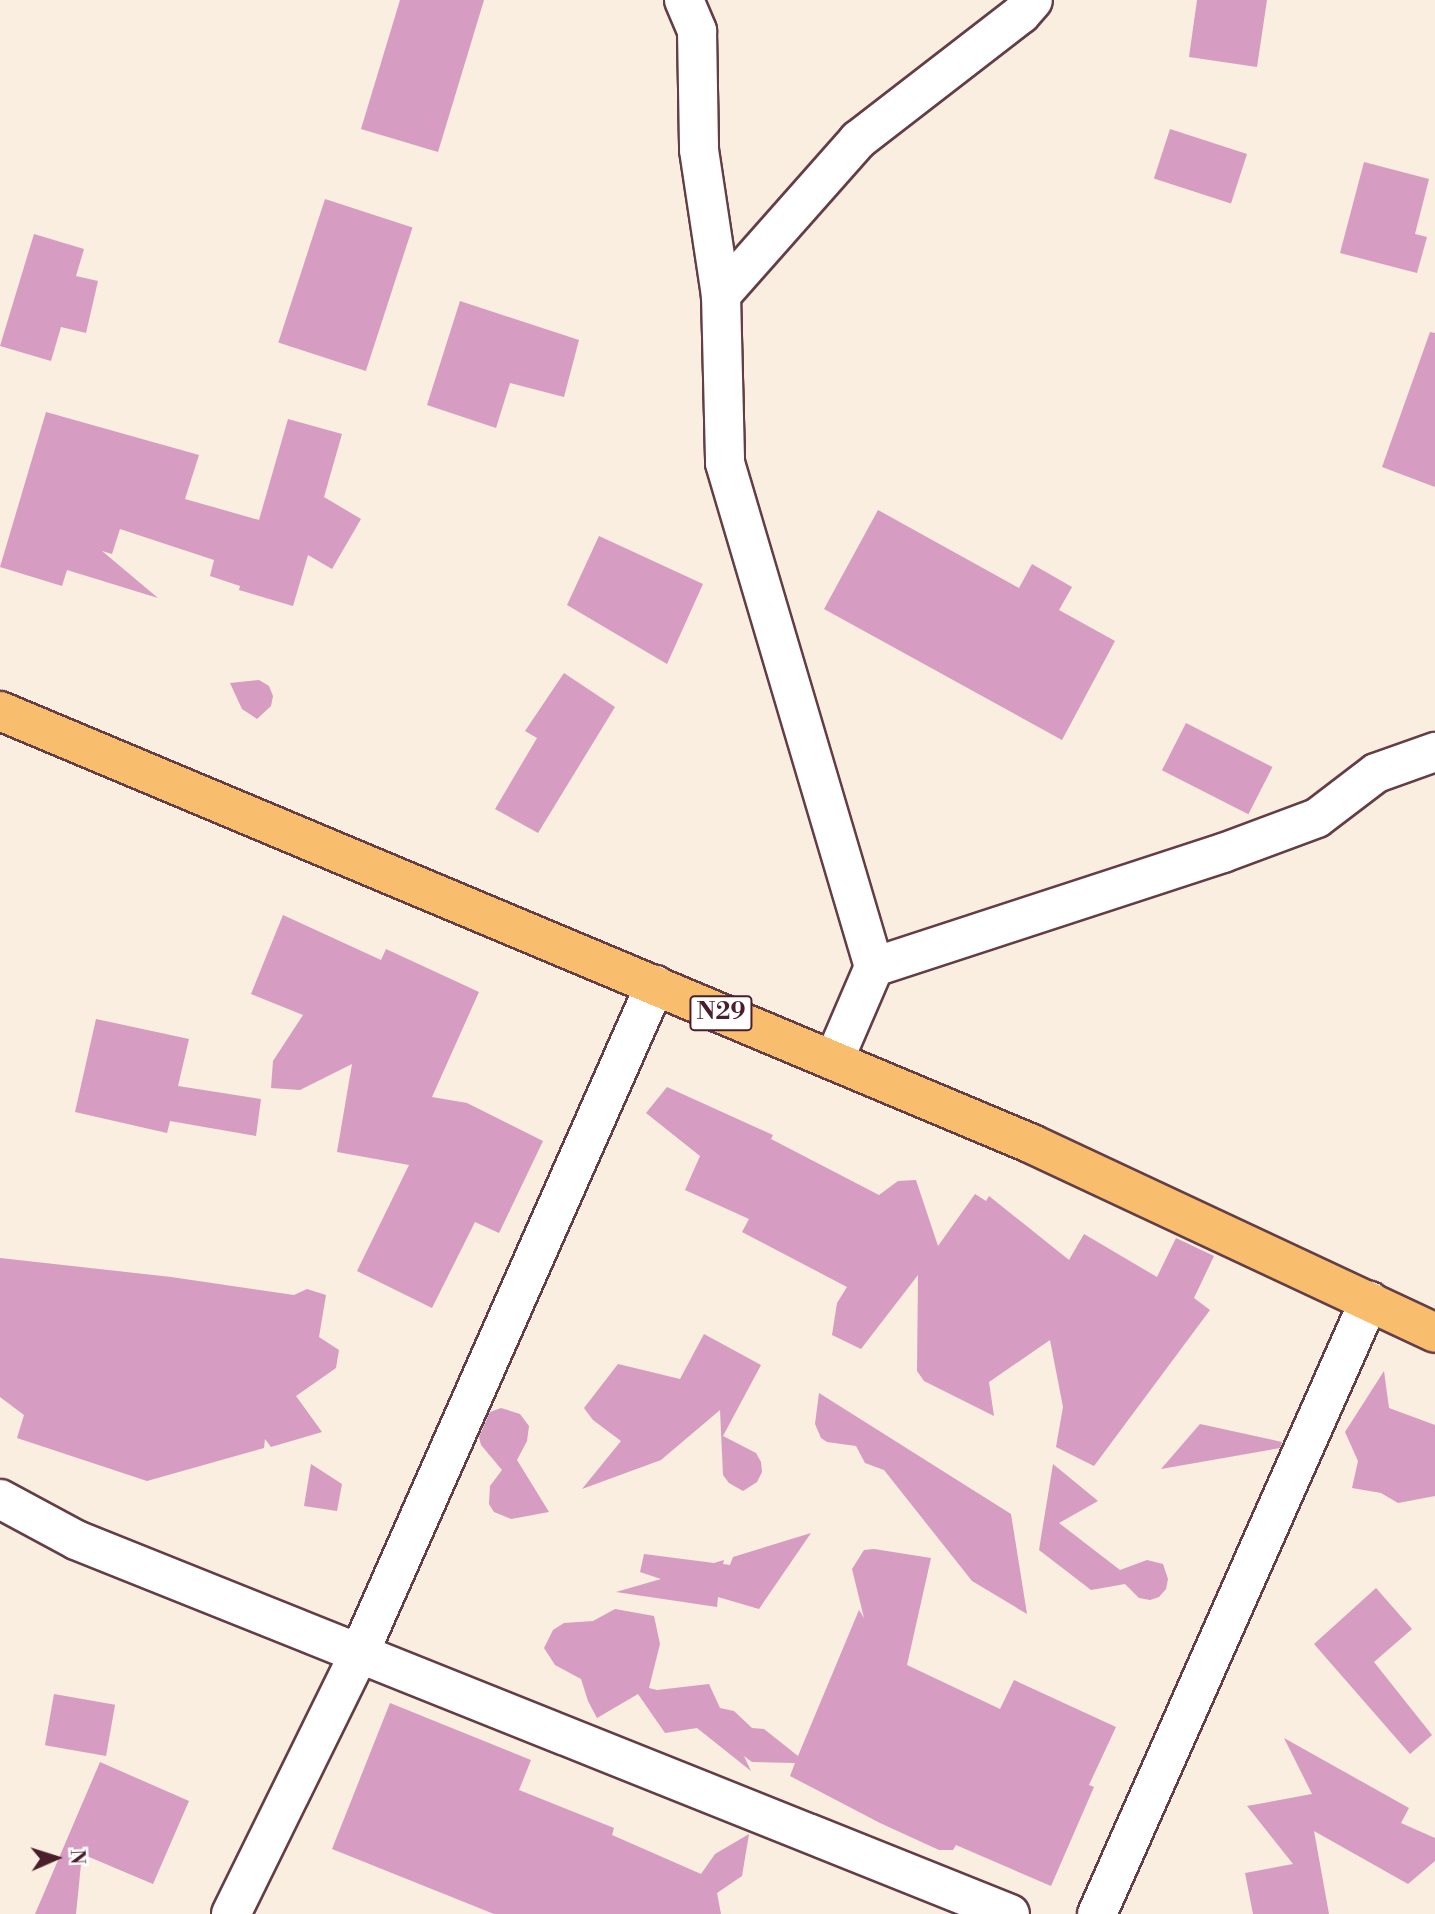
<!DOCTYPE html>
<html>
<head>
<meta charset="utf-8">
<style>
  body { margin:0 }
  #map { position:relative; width:1435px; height:1914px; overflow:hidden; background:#f9eedf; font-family:"Libre Bodoni",serif }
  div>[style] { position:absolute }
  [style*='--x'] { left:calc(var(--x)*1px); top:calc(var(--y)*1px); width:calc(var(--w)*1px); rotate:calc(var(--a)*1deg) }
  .building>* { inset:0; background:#d69cc1; transform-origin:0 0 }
  .roads { filter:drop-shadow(2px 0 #643e46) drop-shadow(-2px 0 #643e46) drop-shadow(0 2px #643e46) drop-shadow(0 -2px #643e46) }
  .minor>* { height:38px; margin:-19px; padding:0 19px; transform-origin:19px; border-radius:19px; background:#fff }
  .primary>* { height:38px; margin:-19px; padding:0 19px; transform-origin:19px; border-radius:19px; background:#f9be6d }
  span { translate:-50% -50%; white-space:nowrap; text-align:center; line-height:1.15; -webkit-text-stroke:6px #fff; paint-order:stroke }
  .shield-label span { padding:2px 5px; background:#fff; border:2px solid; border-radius:5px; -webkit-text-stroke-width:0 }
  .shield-label { font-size:24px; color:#4a1f2b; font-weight:700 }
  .north { position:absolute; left:21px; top:1823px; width:70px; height:70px; -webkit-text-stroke:5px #fff; paint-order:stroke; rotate:87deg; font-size:19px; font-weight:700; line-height:28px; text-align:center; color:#4a1f2b }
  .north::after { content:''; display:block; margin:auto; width:24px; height:32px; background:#4a1f2b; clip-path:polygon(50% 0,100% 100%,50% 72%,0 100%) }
</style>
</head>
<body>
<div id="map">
  <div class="building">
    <div style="clip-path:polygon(400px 0,484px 0,438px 152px,361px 129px)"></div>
    <div style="clip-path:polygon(1197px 0,1267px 0,1257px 67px,1189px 57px)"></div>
    <div style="left:1170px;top:129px;width:81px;height:52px;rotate:18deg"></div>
    <div style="clip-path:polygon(1364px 162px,1429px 179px,1415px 234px,1427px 237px,1417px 273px,1340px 253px)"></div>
    <div style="left:325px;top:199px;width:92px;height:151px;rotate:18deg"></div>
    <div style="clip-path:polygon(34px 234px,84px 249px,76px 276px,98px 281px,86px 333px,61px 327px,51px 361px,0 346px)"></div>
    <div style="clip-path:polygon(460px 301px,579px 340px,564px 397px,510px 383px,496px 428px,427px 405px)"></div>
    <div style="clip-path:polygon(1430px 332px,1435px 333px,1435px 487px,1382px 467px)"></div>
    <div style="clip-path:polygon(46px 412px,199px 455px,185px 499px,259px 520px,288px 419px,342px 434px,324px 497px,361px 519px,332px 569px,308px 555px,293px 606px,239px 590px,240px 586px,210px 576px,214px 560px,120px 529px,112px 554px,102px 551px,158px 598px,67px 570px,62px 586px,0 567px)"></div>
    <div style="clip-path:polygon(878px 510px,1019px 588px,1032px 564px,1072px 587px,1059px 610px,1115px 641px,1062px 740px,824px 609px)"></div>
    <div style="clip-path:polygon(599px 536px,703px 584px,667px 664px,567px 605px)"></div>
    <div style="clip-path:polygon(564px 673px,615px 707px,538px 833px,495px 809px,537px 738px,525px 731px)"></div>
    <div style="clip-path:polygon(259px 680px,269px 686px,273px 696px,271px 706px,257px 719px,242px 709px,230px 683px)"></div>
    <div style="left:1186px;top:723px;width:97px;height:53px;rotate:27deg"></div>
    <div style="clip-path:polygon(283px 915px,381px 960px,386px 949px,479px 992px,432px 1097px,467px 1103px,543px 1141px,499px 1233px,475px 1222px,432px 1308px,357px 1271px,409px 1165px,337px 1152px,352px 1064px,300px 1090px,271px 1088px,273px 1061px,303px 1015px,251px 994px)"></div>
    <div style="clip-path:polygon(96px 1019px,189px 1039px,178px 1086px,261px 1099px,256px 1136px,170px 1121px,167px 1133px,75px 1112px)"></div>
    <div style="clip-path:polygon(667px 1087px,773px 1135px,771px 1139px,879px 1195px,898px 1181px,916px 1180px,938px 1246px,975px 1194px,986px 1201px,989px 1196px,1069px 1260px,1084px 1234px,1157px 1277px,1176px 1238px,1214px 1256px,1194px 1298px,1210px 1310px,1094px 1466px,1056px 1447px,1063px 1407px,1050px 1340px,989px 1382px,994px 1416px,924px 1381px,917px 1371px,918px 1275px,861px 1349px,832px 1335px,837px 1303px,847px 1287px,742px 1232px,749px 1219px,685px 1190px,700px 1156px,646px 1113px)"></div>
    <div style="clip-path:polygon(0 1258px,171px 1277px,294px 1295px,307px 1289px,326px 1295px,319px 1337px,339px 1350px,336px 1368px,296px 1396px,322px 1432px,271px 1447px,265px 1439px,264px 1448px,147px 1481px,17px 1438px,24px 1415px,0 1397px)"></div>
    <div style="clip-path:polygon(704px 1334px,761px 1365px,723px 1436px,756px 1453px,761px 1462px,762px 1472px,757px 1482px,743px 1491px,729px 1483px,723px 1475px,720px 1410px,661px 1460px,582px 1489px,621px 1441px,593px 1420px,584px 1408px,618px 1364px,680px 1379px)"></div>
    <div style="clip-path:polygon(1384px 1371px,1389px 1408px,1435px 1425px,1435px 1496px,1398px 1503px,1381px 1493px,1352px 1488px,1358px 1461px,1345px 1432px)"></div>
    <div style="clip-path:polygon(819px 1393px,1011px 1514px,1027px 1614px,972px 1581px,884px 1470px,865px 1463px,856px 1446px,827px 1442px,821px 1438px,815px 1424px)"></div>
    <div style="clip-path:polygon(501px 1408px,520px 1414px,529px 1426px,527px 1441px,517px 1460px,549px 1512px,511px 1519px,494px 1512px,489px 1504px,490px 1486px,502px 1470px,481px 1445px,479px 1437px,490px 1412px)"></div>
    <div style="clip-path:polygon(1200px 1424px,1282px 1442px,1280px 1448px,1161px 1469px)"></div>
    <div style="clip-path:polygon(311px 1464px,342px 1484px,337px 1511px,304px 1506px)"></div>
    <div style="clip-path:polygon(1053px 1464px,1098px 1501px,1059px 1523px,1120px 1570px,1147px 1560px,1163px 1564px,1168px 1579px,1166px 1589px,1159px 1597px,1150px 1600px,1139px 1598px,1125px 1584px,1091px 1590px,1039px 1550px)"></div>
    <div style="clip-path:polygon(811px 1533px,759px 1609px,718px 1597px,717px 1607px,616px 1592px,661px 1579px,640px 1572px,644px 1554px,714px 1563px,724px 1560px,723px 1564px,730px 1565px,733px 1557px)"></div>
    <div style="clip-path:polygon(874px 1549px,931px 1558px,907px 1665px,1000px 1709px,1014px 1680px,1116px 1727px,1089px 1785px,1094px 1787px,1051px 1886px,956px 1845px,953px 1850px,939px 1850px,880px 1823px,790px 1776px,795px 1763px,752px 1762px,744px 1756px,751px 1771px,697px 1728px,665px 1733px,638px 1694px,597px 1718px,588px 1701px,581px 1679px,555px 1665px,544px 1648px,553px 1630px,564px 1623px,593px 1621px,615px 1609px,654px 1616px,660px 1644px,649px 1688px,657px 1690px,709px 1684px,720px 1708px,734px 1711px,752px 1728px,764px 1729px,798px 1756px,859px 1610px,864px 1618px,852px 1569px,864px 1550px)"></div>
    <div style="clip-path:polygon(1376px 1588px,1412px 1629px,1374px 1662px,1432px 1735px,1410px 1754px,1314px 1644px)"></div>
    <div style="left:54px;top:1694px;width:62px;height:52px;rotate:10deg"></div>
    <div style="clip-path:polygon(390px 1703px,531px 1760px,519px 1790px,614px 1828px,612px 1835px,701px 1874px,715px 1854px,749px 1834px,742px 1876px,717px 1893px,721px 1914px,494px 1914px,332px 1849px)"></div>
    <div style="clip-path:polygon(1284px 1738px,1409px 1808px,1401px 1823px,1435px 1838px,1435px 1861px,1408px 1884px,1314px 1831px,1329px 1914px,1253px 1914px,1245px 1873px,1293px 1864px,1247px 1806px,1312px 1794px)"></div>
    <div style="clip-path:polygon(100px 1762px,189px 1801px,153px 1884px,82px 1854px,76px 1914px,35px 1914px)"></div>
  </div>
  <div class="roads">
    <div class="minor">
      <div style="--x:684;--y:0;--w:34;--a:67"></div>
      <div style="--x:697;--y:31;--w:119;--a:89"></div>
      <div style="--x:699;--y:150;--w:147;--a:81.4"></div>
      <div style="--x:721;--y:295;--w:168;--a:88.6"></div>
      <div style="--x:725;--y:463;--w:526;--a:73.53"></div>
      <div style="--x:874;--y:967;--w:101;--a:113.3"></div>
      <div style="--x:721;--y:295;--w:207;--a:-48.5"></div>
      <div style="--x:858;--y:140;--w:206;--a:-37.7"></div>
      <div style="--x:1021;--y:14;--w:18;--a:-49"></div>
      <div style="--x:874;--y:967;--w:367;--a:-18.1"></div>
      <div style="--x:1223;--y:853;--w:100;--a:-20.4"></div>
      <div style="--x:1317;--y:818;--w:74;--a:-37.3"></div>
      <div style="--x:1376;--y:773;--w:63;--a:-19.6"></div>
      <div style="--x:0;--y:1499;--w:86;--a:28.3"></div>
      <div style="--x:76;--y:1540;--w:1006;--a:21.82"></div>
      <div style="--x:231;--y:1914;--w:288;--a:-63.8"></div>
      <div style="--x:358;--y:1656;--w:734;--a:-66.12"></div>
      <div style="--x:1097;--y:1914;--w:671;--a:-66.07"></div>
    </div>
    <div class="primary">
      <div style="--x:0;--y:711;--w:1119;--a:22.76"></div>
      <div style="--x:1032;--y:1144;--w:445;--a:25.1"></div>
    </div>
  </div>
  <div class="shield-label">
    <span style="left:721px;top:1013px">N29</span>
  </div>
  <div class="north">N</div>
</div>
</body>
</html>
